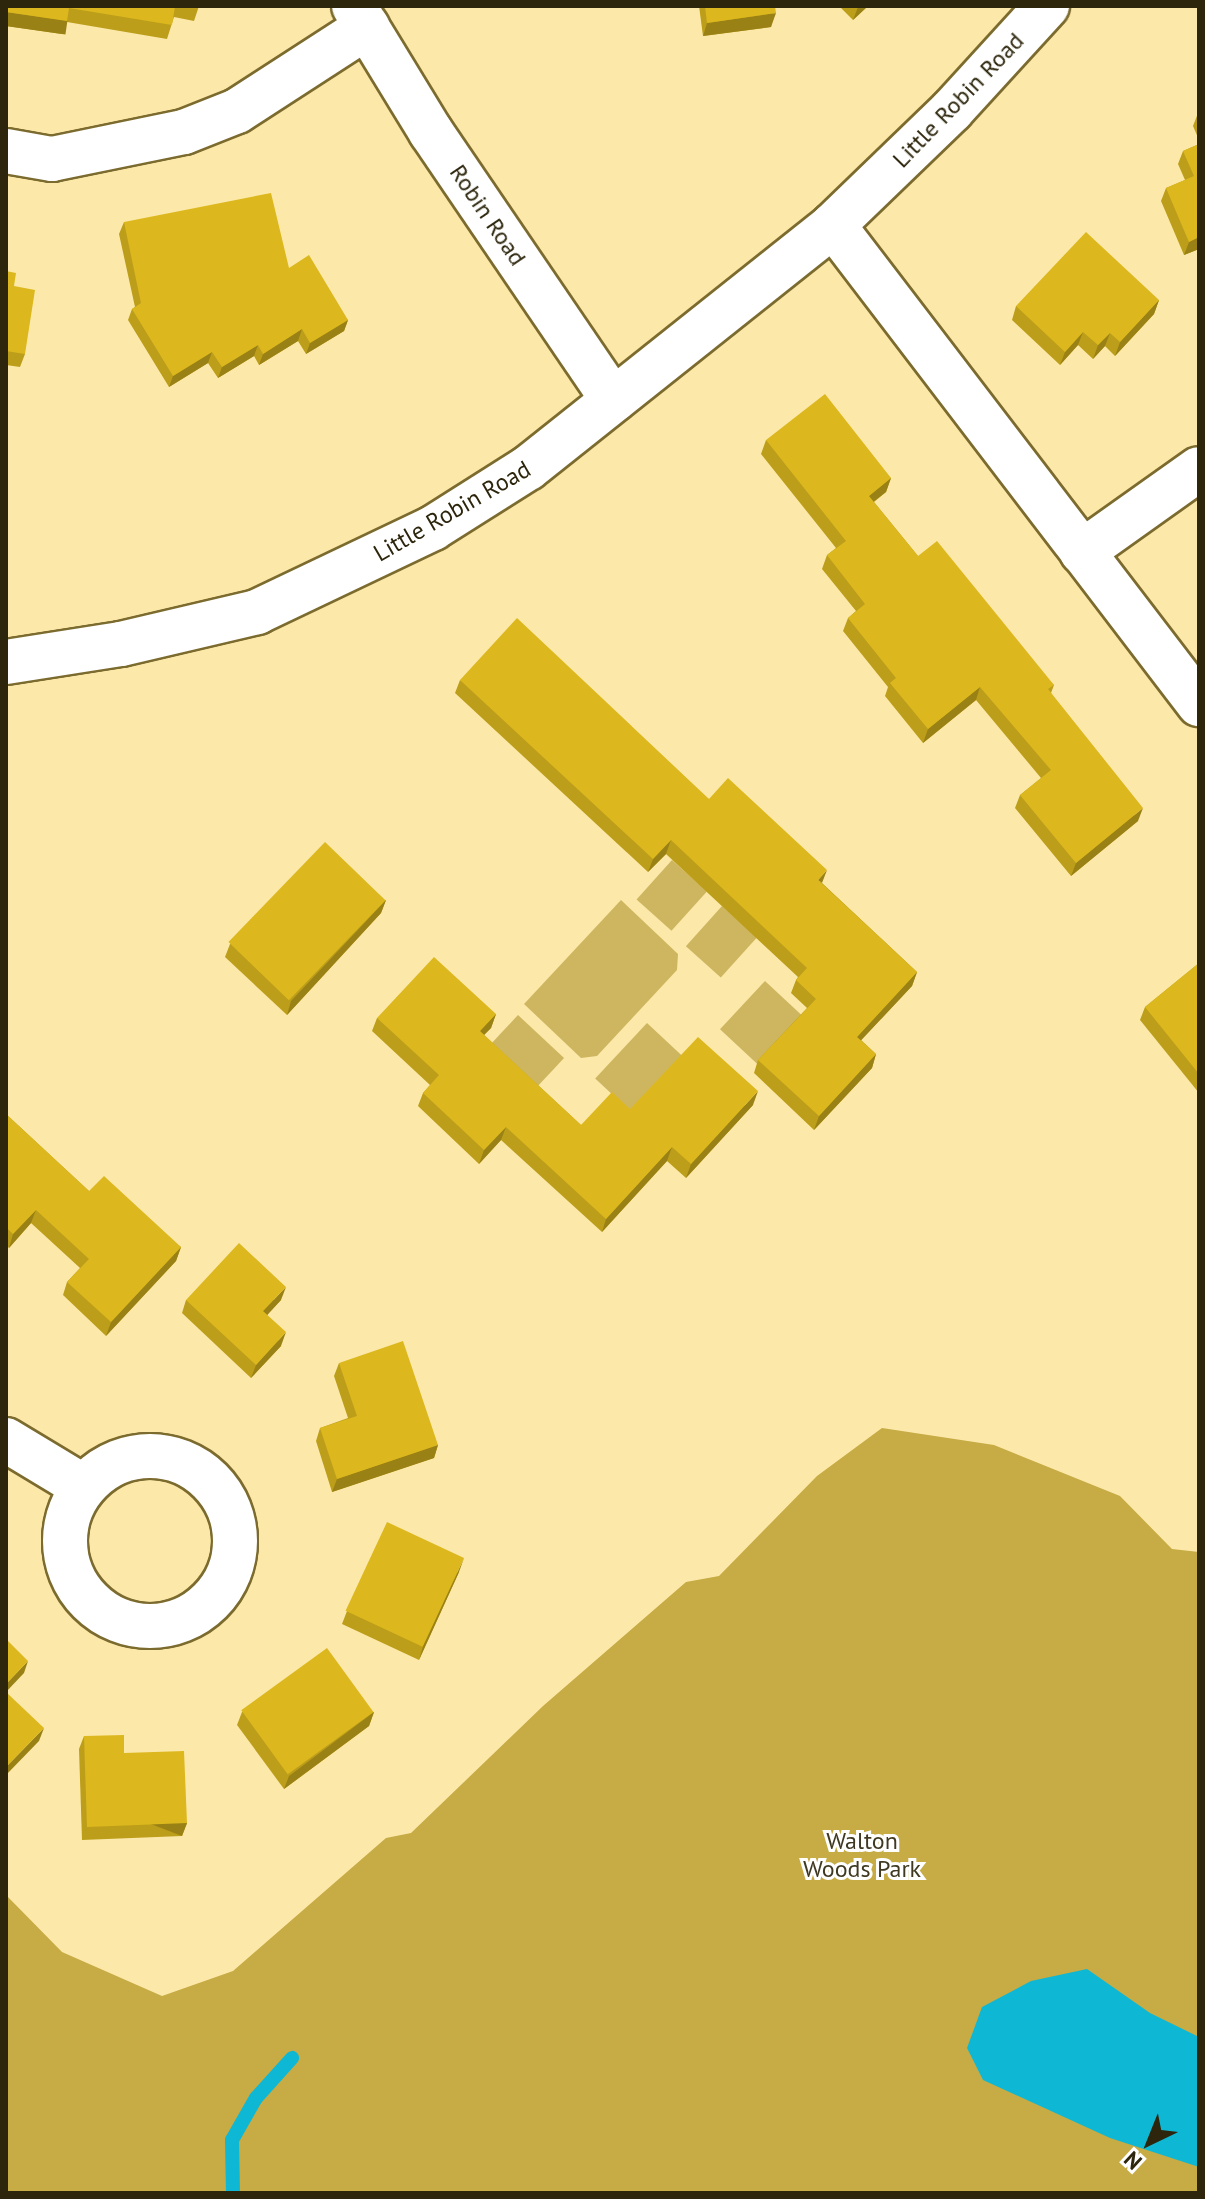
<!DOCTYPE html>
<html>
<head>
<meta charset="utf-8">
<style>
  body { margin:0 }
  #map { position:relative; width:1205px; height:2199px; overflow:hidden; background:#fce9aa; font-family:"PT Sans",sans-serif }
  div>[style] { position:absolute }
  [style*='--x'] { left:calc(var(--x)*1px); top:calc(var(--y)*1px); width:calc(var(--w)*1px); rotate:calc(var(--a)*1deg) }
  .green>* { inset:0; background:#ceb660; transform-origin:0 0 }
  .forest>* { inset:0; background:#c7ab44 }
  .water>* { inset:0; background:#0eb8d4 }
  .stream>* { height:14px; margin:-7px; padding:0 7px; transform-origin:7px; border-radius:7px; background:#0eb8d4 }
  .roads { filter:drop-shadow(2px 0 #7c6b2e) drop-shadow(-2px 0 #7c6b2e) drop-shadow(0 2px #7c6b2e) drop-shadow(0 -2px #7c6b2e) }
  .minor>* { height:44px; margin:-22px; padding:0 22px; transform-origin:22px; border-radius:22px; background:#fff }
  .minor>.ring { margin:-22px; padding:0; box-sizing:content-box; background:none; border:44px solid #fff; border-radius:50% }
  .wall>* { inset:0; background:#bd9e1a }
  .shaded-wall>* { inset:0; background:#9a8115; transform-origin:0 0 }
  .building>* { inset:0; background:#dcb81e; transform-origin:0 0 }
  span { translate:-50% -50%; white-space:nowrap; text-align:center; line-height:1.15; -webkit-text-stroke:6px #fff; paint-order:stroke }
  .street-label { font-size:24px; color:#2d260d }
  .park-label { font-size:24px; color:#403922 }
  .frame { position:absolute; inset:0; border:8px solid #2d260d; pointer-events:none }
  .north { position:absolute; left:1109px; top:2103px; width:80px; height:80px; -webkit-text-stroke:6px #fff; paint-order:stroke; rotate:223deg; font-size:22px; font-weight:700; line-height:32px; text-align:center; color:#2d260d }
  .north::after { content:''; display:block; margin:auto; width:28px; height:36px; background:#2d260d; clip-path:polygon(50% 0,100% 100%,50% 72%,0 100%) }
</style>
</head>
<body>
<div id="map">
  <div class="green">
    <div style="left:672px;top:860px;width:47px;height:53px;rotate:42deg"></div>
    <div style="clip-path:polygon(621px 900px,678px 954px,677px 970px,597px 1056px,581px 1058px,524px 1004px)"></div>
    <div style="left:722px;top:906px;width:47px;height:54px;rotate:42deg"></div>
    <div style="left:765px;top:981px;width:54px;height:66px;rotate:43deg"></div>
    <div style="left:518px;top:1015px;width:63px;height:50px;rotate:43deg"></div>
    <div style="left:647px;top:1023px;width:52px;height:76px;rotate:43deg"></div>
  </div>
  <div class="forest">
    <div style="clip-path:polygon(882px 1428px,994px 1445px,1120px 1496px,1172px 1549px,1199px 1552px,1199px 2193px,6px 2193px,6px 1895px,62px 1952px,162px 1996px,233px 1971px,386px 1838px,411px 1833px,543px 1706px,686px 1582px,719px 1576px,817px 1476px)"></div>
  </div>
  <div class="water">
    <div style="clip-path:polygon(1087px 1969px,1150px 2013px,1199px 2037px,1199px 2167px,1110px 2138px,983px 2080px,967px 2048px,982px 2007px,1031px 1981px)"></div>
  </div>
  <div class="stream">
    <div style="--x:233;--y:2193;--w:53;--a:-91.1"></div>
    <div style="--x:232;--y:2140;--w:48;--a:-60.3"></div>
    <div style="--x:256;--y:2098;--w:54;--a:-48"></div>
  </div>
  <div class="roads">
    <div class="minor">
      <div style="--x:354;--y:6;--w:148;--a:58.6"></div>
      <div style="--x:431;--y:132;--w:324;--a:55.8"></div>
      <div style="--x:6;--y:151;--w:47;--a:9.9"></div>
      <div style="--x:52;--y:159;--w:135;--a:-11.6"></div>
      <div style="--x:184;--y:132;--w:57;--a:-21.6"></div>
      <div style="--x:237;--y:111;--w:155;--a:-32.9"></div>
      <div style="--x:833;--y:225;--w:603;--a:52.62"></div>
      <div style="--x:1082;--y:552;--w:143;--a:-35.4"></div>
      <div style="--x:6;--y:662;--w:116;--a:-8.9"></div>
      <div style="--x:121;--y:644;--w:140;--a:-13.2"></div>
      <div style="--x:257;--y:612;--w:195;--a:-25.5"></div>
      <div style="--x:433;--y:528;--w:112;--a:-32.3"></div>
      <div style="--x:528;--y:468;--w:390;--a:-38.5"></div>
      <div style="--x:833;--y:225;--w:165;--a:-44"></div>
      <div style="--x:952;--y:110;--w:141;--a:-47.6"></div>
      <div style="--x:6;--y:1440;--w:91;--a:31.1"></div>
      <div class="ring" style="left:65px;top:1456px;width:126px;height:126px"></div>
    </div>
  </div>
  <div class="wall">
    <div style="clip-path:polygon(6px 6px,199px 6px,194px 21px,174px 17px,167px 39px,67px 22px,62px 34px,6px 26px)"></div>
    <div style="clip-path:polygon(699px 6px,775px 6px,771px 27px,703px 36px)"></div>
    <div style="clip-path:polygon(839px 6px,868px 6px,853px 20px)"></div>
    <div style="clip-path:polygon(1198px 113px,1199px 113px,1199px 140px,1193px 126px)"></div>
    <div style="clip-path:polygon(1199px 144px,1199px 249px,1184px 255px,1161px 201px,1166px 188px,1185px 180px,1178px 164px,1183px 151px)"></div>
    <div style="clip-path:polygon(124px 222px,289px 268px,348px 320px,344px 331px,306px 354px,298px 341px,259px 365px,254px 356px,218px 378px,208px 363px,169px 387px,128px 320px,132px 309px,135px 307px,119px 234px)"></div>
    <div style="clip-path:polygon(6px 271px,14px 286px,25px 354px,20px 367px,6px 365px)"></div>
    <div style="clip-path:polygon(1159px 300px,1154px 314px,1115px 356px,1105px 346px,1093px 359px,1078px 345px,1060px 365px,1012px 320px,1016px 306px)"></div>
    <div style="clip-path:polygon(766px 440px,891px 478px,886px 492px,874px 502px,918px 556px,1054px 685px,1051px 693px,1138px 821px,1071px 876px,1015px 808px,1020px 795px,1041px 778px,976px 700px,923px 743px,885px 696px,888px 687px,843px 631px,848px 618px,856px 611px,822px 569px,827px 555px,836px 548px,761px 454px)"></div>
    <div style="clip-path:polygon(460px 680px,709px 799px,822px 883px,917px 972px,912px 986px,861px 1040px,876px 1054px,872px 1068px,814px 1130px,754px 1073px,758px 1060px,807px 1008px,791px 993px,796px 980px,798px 977px,666px 854px,648px 872px,455px 693px)"></div>
    <div style="clip-path:polygon(386px 900px,381px 913px,287px 1015px,225px 957px,230px 944px)"></div>
    <div style="clip-path:polygon(1199px 963px,1199px 1093px,1140px 1020px,1145px 1007px)"></div>
    <div style="clip-path:polygon(496px 1014px,491px 1028px,484px 1035px,581px 1125px,630px 1109px,753px 1105px,686px 1178px,667px 1161px,602px 1232px,501px 1140px,479px 1164px,418px 1106px,423px 1093px,430px 1085px,372px 1031px,377px 1018px)"></div>
    <div style="clip-path:polygon(6px 1114px,89px 1191px,181px 1247px,176px 1261px,106px 1336px,63px 1295px,67px 1282px,80px 1268px,31px 1223px,9px 1248px,6px 1245px)"></div>
    <div style="clip-path:polygon(186px 1300px,281px 1300px,267px 1315px,281px 1346px,251px 1378px,182px 1313px)"></div>
    <div style="clip-path:polygon(339px 1363px,438px 1445px,434px 1458px,332px 1492px,316px 1441px,320px 1428px,348px 1418px,334px 1376px)"></div>
    <div style="clip-path:polygon(459px 1572px,419px 1660px,342px 1624px,347px 1611px)"></div>
    <div style="clip-path:polygon(242px 1712px,374px 1712px,369px 1726px,284px 1789px,237px 1725px)"></div>
    <div style="clip-path:polygon(84px 1736px,187px 1823px,182px 1836px,82px 1840px,79px 1749px)"></div>
  </div>
  <div class="shaded-wall">
    <div style="clip-path:polygon(859px 6px,868px 6px,853px 20px,858px 7px)"></div>
    <div style="left:6px;top:12px;width:62px;height:14px;rotate:8deg"></div>
    <div style="clip-path:polygon(776px 13px,771px 27px,703px 36px,707px 23px)"></div>
    <div style="clip-path:polygon(1199px 237px,1199px 249px,1184px 255px,1189px 242px)"></div>
    <div style="clip-path:polygon(1159px 300px,1154px 314px,1115px 356px,1120px 342px)"></div>
    <div style="clip-path:polygon(348px 320px,344px 331px,306px 354px,310px 343px)"></div>
    <div style="clip-path:polygon(302px 329px,298px 341px,259px 365px,263px 354px)"></div>
    <div style="clip-path:polygon(1083px 332px,1078px 345px,1060px 365px,1065px 352px)"></div>
    <div style="clip-path:polygon(1110px 333px,1105px 346px,1093px 359px,1098px 345px)"></div>
    <div style="clip-path:polygon(258px 345px,254px 356px,218px 378px,222px 367px)"></div>
    <div style="clip-path:polygon(212px 352px,208px 363px,169px 387px,173px 376px)"></div>
    <div style="clip-path:polygon(891px 478px,886px 492px,864px 509px,869px 496px)"></div>
    <div style="clip-path:polygon(980px 687px,976px 700px,923px 743px,928px 729px)"></div>
    <div style="clip-path:polygon(1143px 808px,1138px 821px,1071px 876px,1076px 863px)"></div>
    <div style="clip-path:polygon(671px 840px,666px 854px,648px 872px,653px 859px)"></div>
    <div style="clip-path:polygon(827px 870px,822px 883px,818px 880px)"></div>
    <div style="clip-path:polygon(386px 900px,381px 913px,287px 1015px,291px 1001px)"></div>
    <div style="clip-path:polygon(917px 972px,912px 986px,852px 1050px,857px 1037px)"></div>
    <div style="clip-path:polygon(496px 1014px,491px 1028px,475px 1044px,480px 1031px)"></div>
    <div style="clip-path:polygon(876px 1054px,872px 1068px,814px 1130px,819px 1116px)"></div>
    <div style="clip-path:polygon(758px 1091px,753px 1105px,686px 1178px,691px 1164px)"></div>
    <div style="clip-path:polygon(506px 1127px,501px 1140px,479px 1164px,484px 1150px)"></div>
    <div style="clip-path:polygon(672px 1147px,667px 1161px,602px 1232px,606px 1219px)"></div>
    <div style="clip-path:polygon(36px 1210px,31px 1223px,9px 1248px,13px 1234px)"></div>
    <div style="clip-path:polygon(181px 1247px,176px 1261px,106px 1336px,111px 1322px)"></div>
    <div style="clip-path:polygon(286px 1287px,281px 1300px,258px 1325px,263px 1311px)"></div>
    <div style="clip-path:polygon(286px 1332px,281px 1346px,251px 1378px,256px 1365px)"></div>
    <div style="clip-path:polygon(438px 1445px,434px 1458px,332px 1492px,337px 1479px)"></div>
    <div style="clip-path:polygon(464px 1558px,459px 1572px,419px 1660px,423px 1646px)"></div>
    <div style="clip-path:polygon(28px 1661px,24px 1673px,6px 1692px,6px 1684px)"></div>
    <div style="clip-path:polygon(374px 1712px,369px 1726px,284px 1789px,289px 1776px)"></div>
    <div style="clip-path:polygon(44px 1728px,39px 1741px,6px 1775px,6px 1767px)"></div>
    <div style="left:187px;top:1823px;width:14px;height:100px;rotate:111deg"></div>
  </div>
  <div class="building">
    <div style="clip-path:polygon(7px 6px,175px 6px,172px 25px,69px 8px,67px 21px,6px 12px)"></div>
    <div style="clip-path:polygon(705px 6px,775px 6px,776px 13px,707px 23px)"></div>
    <div style="clip-path:polygon(1199px 144px,1199px 237px,1189px 242px,1166px 188px,1194px 176px,1183px 151px)"></div>
    <div style="clip-path:polygon(271px 193px,289px 268px,309px 255px,348px 320px,310px 343px,302px 329px,263px 354px,258px 345px,222px 367px,212px 352px,173px 376px,132px 309px,141px 303px,124px 222px)"></div>
    <div style="clip-path:polygon(1086px 232px,1159px 300px,1120px 342px,1110px 333px,1098px 345px,1083px 332px,1065px 352px,1016px 306px)"></div>
    <div style="clip-path:polygon(6px 271px,16px 273px,14px 286px,35px 290px,25px 354px,6px 351px)"></div>
    <div style="clip-path:polygon(825px 394px,891px 478px,869px 496px,918px 556px,937px 541px,1054px 685px,1048px 689px,1143px 808px,1076px 863px,1020px 795px,1051px 770px,980px 687px,928px 729px,890px 683px,896px 678px,848px 618px,865px 604px,827px 555px,846px 541px,766px 440px)"></div>
    <div style="clip-path:polygon(517px 618px,709px 799px,728px 778px,827px 870px,818px 880px,917px 972px,857px 1037px,876px 1054px,819px 1116px,758px 1060px,816px 999px,796px 980px,807px 968px,671px 840px,653px 859px,460px 680px)"></div>
    <div style="left:325px;top:842px;width:84px;height:139px;rotate:44deg"></div>
    <div style="clip-path:polygon(434px 957px,496px 1014px,480px 1031px,581px 1125px,612px 1092px,630px 1109px,698px 1037px,758px 1091px,691px 1164px,672px 1147px,606px 1219px,506px 1127px,484px 1150px,423px 1093px,439px 1075px,377px 1018px)"></div>
    <div style="clip-path:polygon(1199px 963px,1199px 1074px,1145px 1007px)"></div>
    <div style="clip-path:polygon(6px 1114px,89px 1191px,104px 1176px,181px 1247px,111px 1322px,67px 1282px,89px 1259px,36px 1210px,13px 1234px,6px 1227px)"></div>
    <div style="clip-path:polygon(239px 1243px,286px 1287px,263px 1311px,286px 1332px,256px 1365px,186px 1300px)"></div>
    <div style="clip-path:polygon(403px 1341px,438px 1445px,337px 1479px,320px 1428px,357px 1416px,339px 1363px)"></div>
    <div style="left:387px;top:1522px;width:85px;height:98px;rotate:25deg"></div>
    <div style="clip-path:polygon(6px 1639px,28px 1661px,6px 1684px)"></div>
    <div style="left:327px;top:1648px;width:79px;height:106px;rotate:54deg"></div>
    <div style="clip-path:polygon(6px 1692px,44px 1728px,6px 1767px)"></div>
    <div style="clip-path:polygon(124px 1735px,124px 1753px,184px 1751px,187px 1823px,87px 1827px,84px 1736px)"></div>
  </div>
  <div class="street-label">
    <span style="left:958px;top:100px;rotate:-46deg">Little Robin Road</span>
    <span style="left:488px;top:215px;rotate:56deg">Robin Road</span>
    <span style="left:452px;top:511px;rotate:-30deg">Little Robin Road</span>
  </div>
  <div class="park-label">
    <span style="left:862px;top:1855px">Walton<br>Woods Park</span>
  </div>
  <div class="frame"></div>
  <div class="north">N</div>
</div>
</body>
</html>
